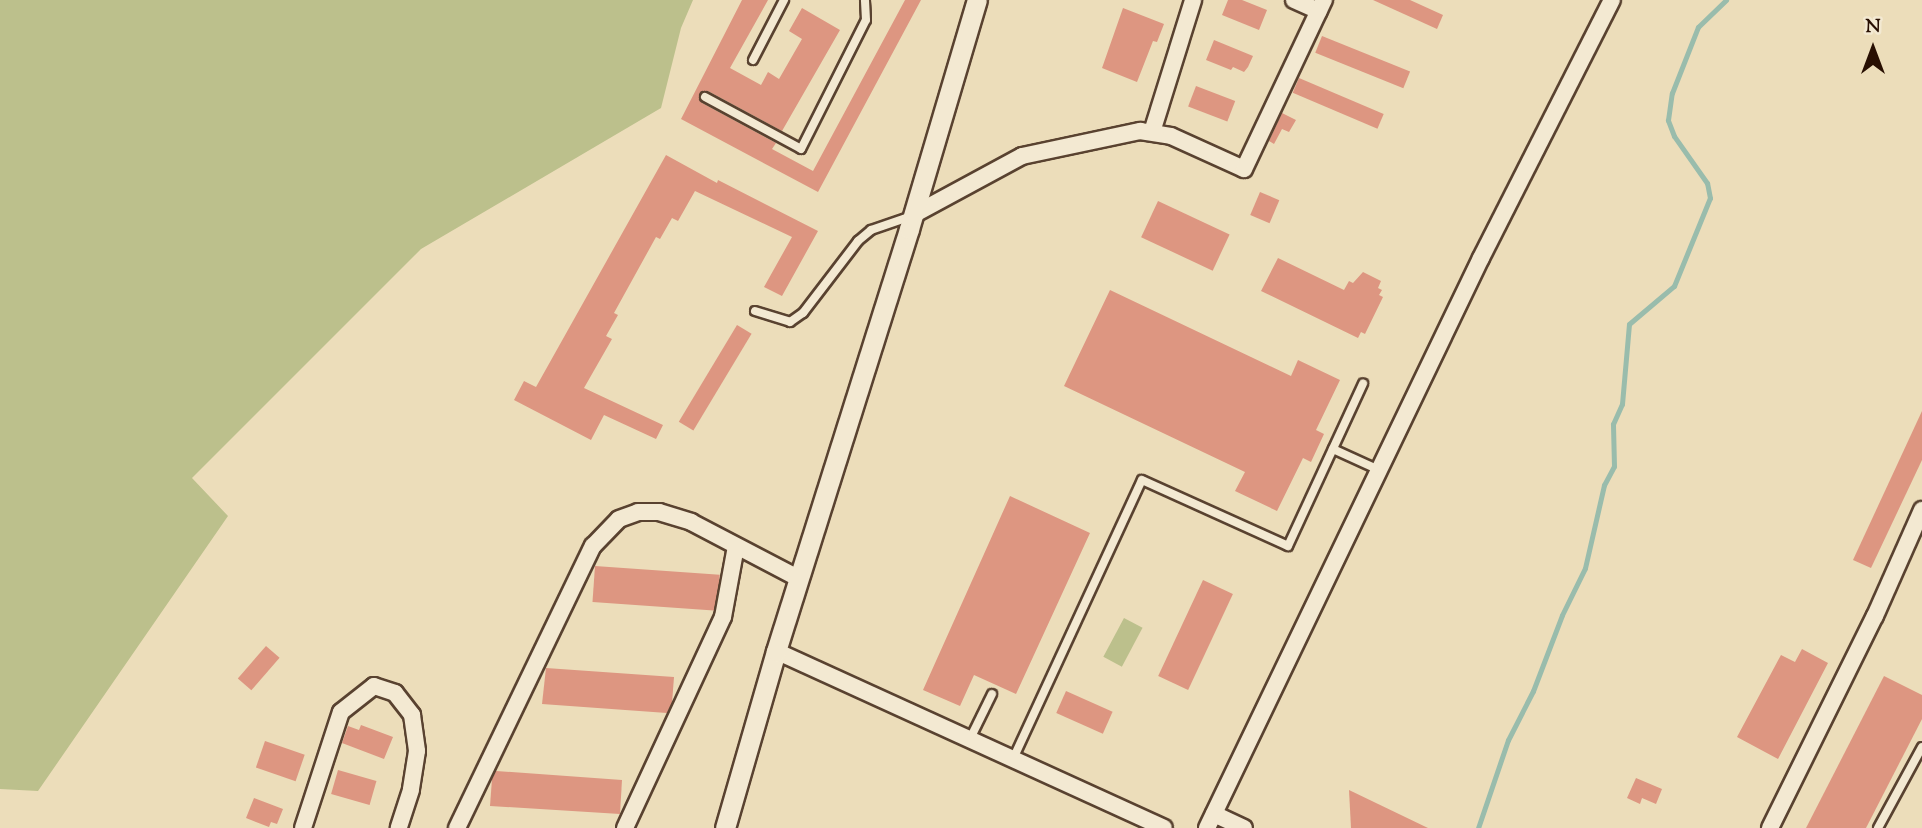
<!DOCTYPE html>
<html>
<head>
<meta charset="utf-8">
<style>
  body { margin:0 }
  #map { position:relative; width:1922px; height:828px; overflow:hidden; background:#ecddba; font-family:"Sorts Mill Goudy",serif }
  div>[style] { position:absolute }
  [style*='--x'] { left:calc(var(--x)*1px); top:calc(var(--y)*1px); width:calc(var(--w)*1px); rotate:calc(var(--a)*1deg) }
  .green>* { inset:0; background:#bcc08c; transform-origin:0 0 }
  .stream>* { height:5px; margin:-2.5px; padding:0 2.5px; transform-origin:2.5px; border-radius:2.5px; background:#99bcac }
  .building>* { inset:0; background:#dd9681; transform-origin:0 0 }
  .roads { filter:drop-shadow(2px 0 #594230) drop-shadow(-2px 0 #594230) drop-shadow(0 2px #594230) drop-shadow(0 -2px #594230) }
  .service>* { height:8px; margin:-4px; padding:0 4px; transform-origin:4px; border-radius:4px; background:#f3e9d2 }
  .minor>* { height:16px; margin:-8px; padding:0 8px; transform-origin:8px; border-radius:8px; background:#f3e9d2 }
  .tertiary>* { height:19px; margin:-9.5px; padding:0 9.5px; transform-origin:9.5px; border-radius:9.5px; background:#f3e9d2 }
  span { translate:-50% -50%; white-space:nowrap; text-align:center; line-height:1.15; -webkit-text-stroke:7px #f3e9d2; paint-order:stroke }
  .north { position:absolute; left:1838px; top:14px; width:70px; height:70px; -webkit-text-stroke:5px #f3e9d2; paint-order:stroke; rotate:0deg; font-size:19px; font-weight:700; line-height:28px; text-align:center; color:#280f02 }
  .north::after { content:''; display:block; margin:auto; width:24px; height:32px; background:#280f02; clip-path:polygon(50% 0,100% 100%,50% 72%,0 100%) }
</style>
</head>
<body>
<div id="map">
  <div class="green">
    <div style="clip-path:polygon(0 0,693px 0,681px 28px,661px 108px,421px 249px,192px 478px,228px 516px,38px 791px,0 789px)"></div>
    <div style="left:1124px;top:618px;width:21px;height:44px;rotate:28deg"></div>
  </div>
  <div class="stream">
    <div style="--x:1478;--y:828;--w:93;--a:-71.2"></div>
    <div style="--x:1508;--y:740;--w:55;--a:-63"></div>
    <div style="--x:1533;--y:691;--w:81;--a:-69.1"></div>
    <div style="--x:1562;--y:615;--w:52;--a:-63.9"></div>
    <div style="--x:1585;--y:568;--w:85;--a:-77.1"></div>
    <div style="--x:1604;--y:485;--w:21;--a:-62"></div>
    <div style="--x:1614;--y:466;--w:42;--a:-91.4"></div>
    <div style="--x:1613;--y:424;--w:22;--a:-66"></div>
    <div style="--x:1622;--y:404;--w:80;--a:-85"></div>
    <div style="--x:1629;--y:324;--w:59;--a:-40.2"></div>
    <div style="--x:1674;--y:286;--w:95;--a:-67.8"></div>
    <div style="--x:1710;--y:198;--w:15;--a:-101"></div>
    <div style="--x:1707;--y:183;--w:57;--a:-125.1"></div>
    <div style="--x:1674;--y:136;--w:17;--a:-111"></div>
    <div style="--x:1668;--y:120;--w:27;--a:-82"></div>
    <div style="--x:1672;--y:93;--w:71;--a:-68.5"></div>
    <div style="--x:1698;--y:27;--w:39;--a:-44"></div>
  </div>
  <div class="building">
    <div style="clip-path:polygon(742px 0,768px 0,730px 68px,761px 85px,768px 72px,779px 79px,802px 39px,789px 31px,802px 8px,840px 30px,782px 131px,708px 91px,702px 91px,699px 96px,702px 103px,776px 143px,772px 149px,813px 171px,905px 0,921px 0,818px 192px,681px 119px)"></div>
    <div style="clip-path:polygon(1228px 0,1242px 0,1267px 10px,1259px 30px,1222px 15px)"></div>
    <div style="clip-path:polygon(1373px 0,1410px 0,1443px 15px,1437px 29px)"></div>
    <div style="clip-path:polygon(1123px 8px,1164px 24px,1157px 42px,1153px 41px,1137px 82px,1102px 68px)"></div>
    <div style="left:1322px;top:36px;width:95px;height:18px;rotate:22deg"></div>
    <div style="clip-path:polygon(1214px 40px,1253px 56px,1248px 67px,1244px 72px,1233px 67px,1231px 70px,1206px 60px)"></div>
    <div style="left:1299px;top:78px;width:92px;height:16px;rotate:23deg"></div>
    <div style="left:1196px;top:86px;width:42px;height:22px;rotate:21deg"></div>
    <div style="clip-path:polygon(1282px 113px,1296px 120px,1289px 132px,1282px 129px,1274px 144px,1269px 141px)"></div>
    <div style="clip-path:polygon(666px 155px,717px 183px,718px 180px,818px 231px,782px 296px,764px 287px,792px 237px,695px 191px,678px 221px,672px 218px,660px 239px,656px 237px,614px 313px,618px 315px,606px 336px,612px 339px,584px 388px,663px 425px,656px 439px,604px 415px,591px 440px,514px 400px,524px 381px,536px 387px)"></div>
    <div style="left:1260px;top:192px;width:21px;height:25px;rotate:23deg"></div>
    <div style="left:1158px;top:201px;width:79px;height:40px;rotate:25deg"></div>
    <div style="clip-path:polygon(1278px 258px,1344px 290px,1349px 281px,1353px 283px,1363px 272px,1381px 281px,1378px 288px,1382px 290px,1379px 295px,1383px 297px,1365px 334px,1361px 332px,1358px 338px,1261px 291px)"></div>
    <div style="clip-path:polygon(1110px 290px,1291px 376px,1298px 360px,1340px 380px,1316px 430px,1324px 434px,1311px 462px,1303px 458px,1277px 511px,1235px 491px,1245px 472px,1064px 386px)"></div>
    <div style="left:737px;top:325px;width:17px;height:113px;rotate:31deg"></div>
    <div style="clip-path:polygon(1922px 411px,1922px 460px,1871px 568px,1853px 560px)"></div>
    <div style="clip-path:polygon(1010px 496px,1090px 533px,1016px 694px,974px 675px,960px 706px,923px 690px)"></div>
    <div style="left:595px;top:566px;width:125px;height:36px;rotate:4deg"></div>
    <div style="left:1203px;top:580px;width:33px;height:106px;rotate:25deg"></div>
    <div style="left:266px;top:646px;width:18px;height:43px;rotate:41deg"></div>
    <div style="clip-path:polygon(1802px 649px,1828px 663px,1778px 759px,1737px 737px,1781px 655px,1795px 662px)"></div>
    <div style="clip-path:polygon(546px 668px,674px 677px,672px 703px,667px 713px,542px 704px)"></div>
    <div style="clip-path:polygon(1884px 676px,1922px 695px,1922px 719px,1866px 828px,1806px 828px)"></div>
    <div style="left:1066px;top:691px;width:51px;height:24px;rotate:24deg"></div>
    <div style="clip-path:polygon(361px 725px,393px 737px,384px 759px,342px 743px,348px 726px,359px 730px)"></div>
    <div style="left:265px;top:741px;width:42px;height:28px;rotate:19deg"></div>
    <div style="left:338px;top:770px;width:40px;height:25px;rotate:16deg"></div>
    <div style="clip-path:polygon(496px 771px,622px 780px,620px 814px,490px 806px,492px 779px)"></div>
    <div style="clip-path:polygon(1636px 778px,1662px 789px,1656px 804px,1642px 798px,1640px 804px,1627px 798px)"></div>
    <div style="clip-path:polygon(1349px 790px,1428px 828px,1351px 828px)"></div>
    <div style="clip-path:polygon(254px 798px,283px 809px,277px 824px,271px 822px,269px 827px,246px 818px)"></div>
  </div>
  <div class="roads">
    <div class="service">
      <div style="--x:753;--y:60;--w:68;--a:-62.7"></div>
      <div style="--x:705;--y:97;--w:109;--a:28.4"></div>
      <div style="--x:801;--y:149;--w:144;--a:-63.3"></div>
      <div style="--x:866;--y:20;--w:20;--a:-93"></div>
      <div style="--x:755;--y:311;--w:37;--a:17"></div>
      <div style="--x:790;--y:322;--w:16;--a:-35"></div>
      <div style="--x:803;--y:313;--w:91;--a:-52.6"></div>
      <div style="--x:858;--y:241;--w:17;--a:-40"></div>
      <div style="--x:871;--y:230;--w:40;--a:-18.9"></div>
      <div style="--x:1333;--y:449;--w:53;--a:24.6"></div>
      <div style="--x:970;--y:739;--w:50;--a:-63.9"></div>
      <div style="--x:1013;--y:759;--w:307;--a:-65.2"></div>
      <div style="--x:1142;--y:480;--w:160;--a:24.3"></div>
      <div style="--x:1288;--y:546;--w:179;--a:-65.2"></div>
      <div style="--x:1878;--y:828;--w:92;--a:-61.5"></div>
    </div>
    <div class="minor">
      <div style="--x:1294;--y:0;--w:27;--a:24"></div>
      <div style="--x:1152;--y:132;--w:138;--a:-72.7"></div>
      <div style="--x:913;--y:215;--w:124;--a:-28.4"></div>
      <div style="--x:1022;--y:156;--w:121;--a:-12"></div>
      <div style="--x:1140;--y:131;--w:31;--a:9"></div>
      <div style="--x:1171;--y:136;--w:80;--a:24.3"></div>
      <div style="--x:1244;--y:169;--w:187;--a:-64.7"></div>
      <div style="--x:776;--y:651;--w:426;--a:24.5"></div>
      <div style="--x:1214;--y:814;--w:33;--a:25"></div>
      <div style="--x:303;--y:828;--w:122;--a:-71.9"></div>
      <div style="--x:341;--y:712;--w:42;--a:-38.2"></div>
      <div style="--x:374;--y:686;--w:22;--a:18"></div>
      <div style="--x:395;--y:693;--w:28;--a:52"></div>
      <div style="--x:412;--y:715;--w:36;--a:82"></div>
      <div style="--x:417;--y:751;--w:39;--a:99"></div>
      <div style="--x:411;--y:790;--w:40;--a:108"></div>
      <div style="--x:457;--y:828;--w:313;--a:-64.3"></div>
      <div style="--x:593;--y:546;--w:37;--a:-46"></div>
      <div style="--x:619;--y:519;--w:20;--a:-20"></div>
      <div style="--x:638;--y:512;--w:21;--a:0"></div>
      <div style="--x:659;--y:512;--w:34;--a:17"></div>
      <div style="--x:691;--y:522;--w:121;--a:27.6"></div>
      <div style="--x:625;--y:828;--w:233;--a:-65.1"></div>
      <div style="--x:723;--y:617;--w:72;--a:-79.6"></div>
      <div style="--x:1207;--y:828;--w:632;--a:-64.33"></div>
      <div style="--x:1481;--y:258;--w:289;--a:-63.1"></div>
      <div style="--x:1770;--y:828;--w:237;--a:-63.7"></div>
      <div style="--x:1875;--y:616;--w:116;--a:-66.1"></div>
    </div>
    <div class="tertiary">
      <div style="--x:725;--y:828;--w:184;--a:-73.9"></div>
      <div style="--x:776;--y:651;--w:442;--a:-72.5"></div>
      <div style="--x:909;--y:229;--w:239;--a:-73.5"></div>
    </div>
  </div>
  <div class="north">N</div>
</div>
</body>
</html>
